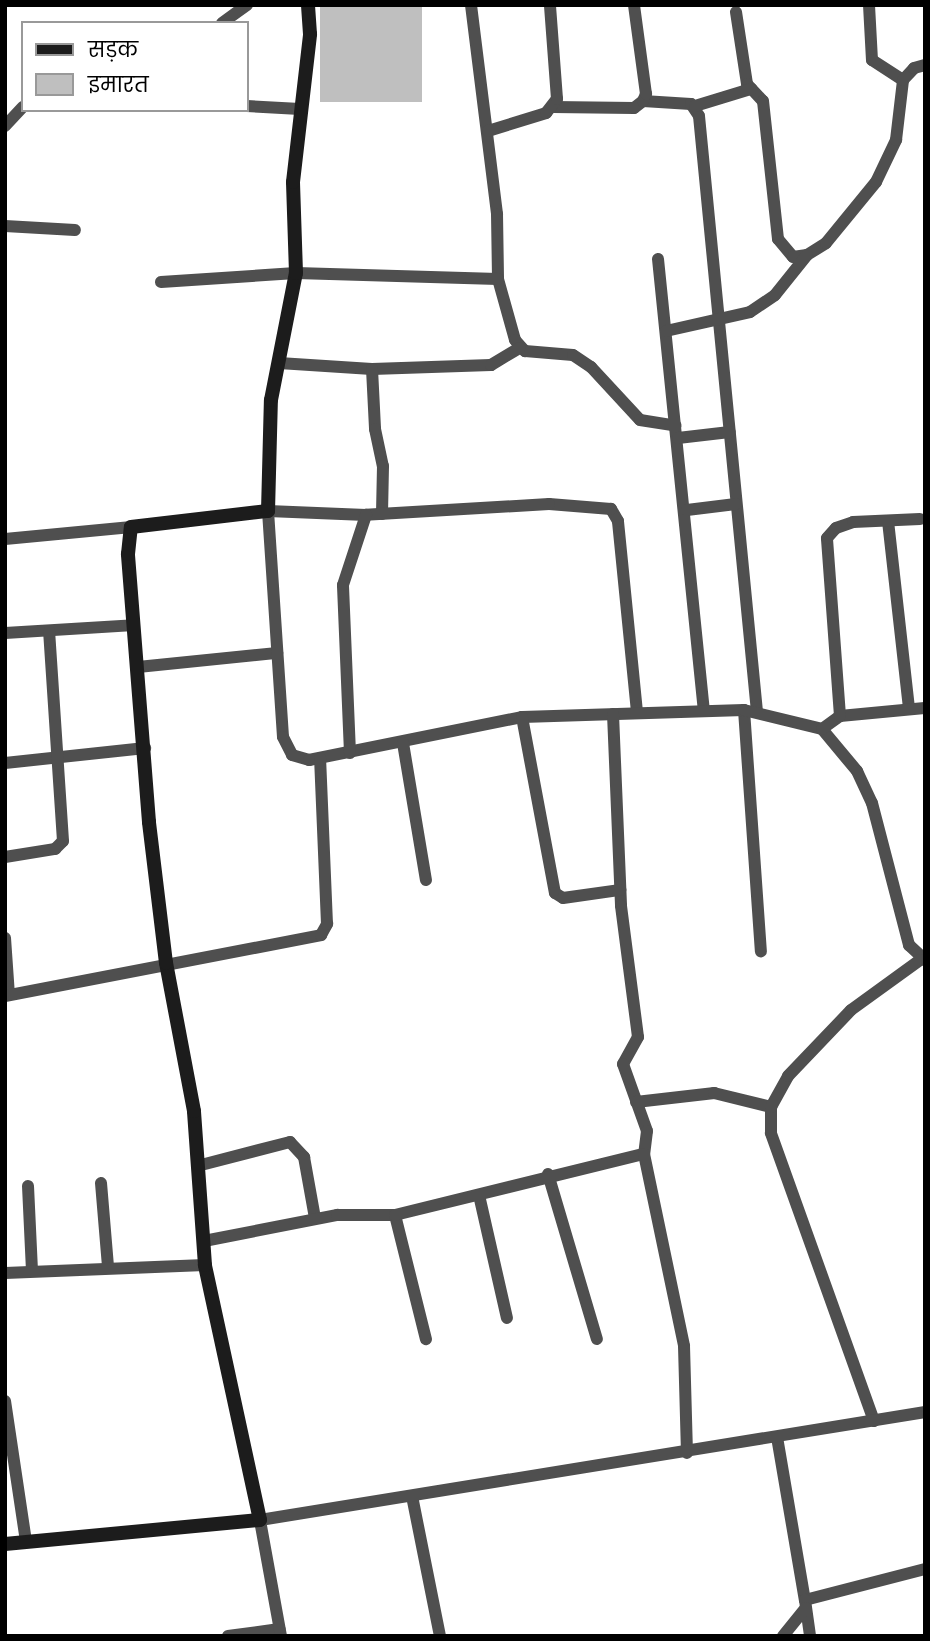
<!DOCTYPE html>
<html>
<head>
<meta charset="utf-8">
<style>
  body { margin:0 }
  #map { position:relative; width:930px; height:1641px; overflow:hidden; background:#fff; font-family:Poppins,"Noto Sans Devanagari",sans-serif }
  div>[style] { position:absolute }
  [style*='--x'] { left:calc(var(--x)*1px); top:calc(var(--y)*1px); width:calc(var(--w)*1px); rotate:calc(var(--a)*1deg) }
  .building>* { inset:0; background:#bfbfbf; transform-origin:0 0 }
  .street>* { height:12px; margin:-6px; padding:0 6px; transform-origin:6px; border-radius:6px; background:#4f4f4f }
  .secondary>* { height:14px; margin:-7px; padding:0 7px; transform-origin:7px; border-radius:7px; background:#1c1c1c }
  span { translate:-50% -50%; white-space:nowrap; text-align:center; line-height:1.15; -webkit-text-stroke:7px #fff; paint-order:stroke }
  .frame { position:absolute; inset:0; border:7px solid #000; pointer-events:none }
  .legend { position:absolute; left:21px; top:21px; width:228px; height:91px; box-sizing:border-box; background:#fff; border:2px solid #999; margin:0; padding:9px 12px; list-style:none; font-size:21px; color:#000 }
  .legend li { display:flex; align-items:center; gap:14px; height:35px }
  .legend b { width:35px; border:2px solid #999 }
</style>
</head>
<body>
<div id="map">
  <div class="building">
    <div style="left:320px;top:5px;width:102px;height:97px"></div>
  </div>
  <div class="street">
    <div style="--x:471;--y:5;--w:211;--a:82.9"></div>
    <div style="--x:497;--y:214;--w:65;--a:89.1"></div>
    <div style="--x:498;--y:279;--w:63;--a:74.4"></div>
    <div style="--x:515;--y:340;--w:15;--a:48"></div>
    <div style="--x:525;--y:351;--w:48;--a:4.8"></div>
    <div style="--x:573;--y:355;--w:22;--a:34"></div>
    <div style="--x:591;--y:367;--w:72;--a:47.2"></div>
    <div style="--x:640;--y:420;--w:36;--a:9"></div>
    <div style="--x:869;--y:5;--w:55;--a:86.9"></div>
    <div style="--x:872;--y:60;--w:37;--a:33"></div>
    <div style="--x:736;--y:12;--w:73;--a:81.3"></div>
    <div style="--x:747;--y:84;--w:23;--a:47"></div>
    <div style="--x:763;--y:101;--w:139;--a:83.8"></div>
    <div style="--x:778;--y:239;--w:23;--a:50"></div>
    <div style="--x:793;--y:257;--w:14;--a:-8"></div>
    <div style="--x:807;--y:255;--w:22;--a:-32"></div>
    <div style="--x:826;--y:243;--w:79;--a:-50.7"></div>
    <div style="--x:876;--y:182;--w:47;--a:-64.5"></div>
    <div style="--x:896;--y:140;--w:60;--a:-83.3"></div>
    <div style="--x:903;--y:80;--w:16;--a:-47"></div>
    <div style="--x:914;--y:68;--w:11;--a:-15"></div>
    <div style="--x:222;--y:23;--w:31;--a:-36"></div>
    <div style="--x:643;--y:101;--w:48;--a:3.6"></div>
    <div style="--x:691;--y:104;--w:14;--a:56"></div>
    <div style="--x:699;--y:116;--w:599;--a:84.44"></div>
    <div style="--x:247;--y:106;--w:53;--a:3.2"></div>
    <div style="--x:695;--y:106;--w:59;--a:-16.9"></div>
    <div style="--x:553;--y:107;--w:81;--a:0.7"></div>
    <div style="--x:634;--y:108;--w:11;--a:-38"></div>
    <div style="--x:643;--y:101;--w:8;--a:-67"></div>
    <div style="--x:646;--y:94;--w:90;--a:-97.7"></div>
    <div style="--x:5;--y:126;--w:26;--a:-47"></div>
    <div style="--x:488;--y:131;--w:61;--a:-17.2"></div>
    <div style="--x:546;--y:113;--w:18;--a:-52"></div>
    <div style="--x:557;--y:99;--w:94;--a:-94.3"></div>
    <div style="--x:5;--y:226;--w:70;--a:3.3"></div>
    <div style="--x:658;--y:259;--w:453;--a:84.2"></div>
    <div style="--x:161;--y:282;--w:135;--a:-3.8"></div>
    <div style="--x:296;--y:273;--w:202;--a:1.7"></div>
    <div style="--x:666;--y:331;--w:86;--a:-12.7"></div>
    <div style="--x:750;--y:312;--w:30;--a:-34"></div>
    <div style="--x:775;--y:295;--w:51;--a:-51.3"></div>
    <div style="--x:279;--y:363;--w:93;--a:3.7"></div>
    <div style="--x:372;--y:369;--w:119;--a:-1.9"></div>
    <div style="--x:491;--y:365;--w:33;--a:-31"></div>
    <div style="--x:372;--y:369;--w:60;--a:87.1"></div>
    <div style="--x:375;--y:429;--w:38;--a:78"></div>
    <div style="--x:383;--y:466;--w:48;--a:91.2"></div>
    <div style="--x:678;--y:438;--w:52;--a:-6.6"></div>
    <div style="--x:687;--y:510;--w:49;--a:-7"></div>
    <div style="--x:888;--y:521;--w:189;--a:83.6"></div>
    <div style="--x:5;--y:539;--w:127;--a:-5.4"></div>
    <div style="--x:5;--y:633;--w:129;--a:-3.5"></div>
    <div style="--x:138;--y:667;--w:140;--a:-5.8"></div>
    <div style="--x:744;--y:710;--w:242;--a:86"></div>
    <div style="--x:637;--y:712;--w:192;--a:-95.7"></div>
    <div style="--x:618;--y:521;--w:14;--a:-120"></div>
    <div style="--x:611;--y:509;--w:62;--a:-175.4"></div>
    <div style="--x:549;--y:504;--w:183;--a:176.6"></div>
    <div style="--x:366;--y:515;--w:98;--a:-177.7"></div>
    <div style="--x:268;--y:511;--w:226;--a:86.2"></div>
    <div style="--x:283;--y:737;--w:20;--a:63"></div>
    <div style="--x:292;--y:755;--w:18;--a:16"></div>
    <div style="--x:309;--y:760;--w:217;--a:-11.4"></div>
    <div style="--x:522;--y:717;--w:222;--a:-1.8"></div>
    <div style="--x:744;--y:710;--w:80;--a:13.7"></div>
    <div style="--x:822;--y:729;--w:55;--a:50.2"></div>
    <div style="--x:857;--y:771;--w:35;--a:65"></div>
    <div style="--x:872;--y:803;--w:147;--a:75.4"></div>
    <div style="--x:909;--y:945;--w:22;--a:43"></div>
    <div style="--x:613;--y:714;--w:192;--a:87.6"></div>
    <div style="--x:621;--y:906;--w:132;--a:82.6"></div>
    <div style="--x:638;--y:1037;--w:31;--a:119"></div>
    <div style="--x:623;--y:1064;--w:71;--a:70.3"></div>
    <div style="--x:647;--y:1131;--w:23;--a:97"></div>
    <div style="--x:840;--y:716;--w:85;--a:-5.4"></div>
    <div style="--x:522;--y:717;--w:179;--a:79.4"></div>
    <div style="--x:555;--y:893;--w:9;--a:32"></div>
    <div style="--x:563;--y:898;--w:58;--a:-8"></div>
    <div style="--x:822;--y:729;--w:22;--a:-36"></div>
    <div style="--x:840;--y:716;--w:178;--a:-94.2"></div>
    <div style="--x:827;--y:538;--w:13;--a:-48"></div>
    <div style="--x:836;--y:528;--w:18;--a:-19"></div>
    <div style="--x:853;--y:522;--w:67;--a:-2.6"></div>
    <div style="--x:403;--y:743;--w:139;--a:80.5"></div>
    <div style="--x:350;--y:753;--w:168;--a:-92.4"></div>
    <div style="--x:343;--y:585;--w:74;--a:-71.8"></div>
    <div style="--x:5;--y:763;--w:141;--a:-6.1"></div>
    <div style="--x:5;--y:857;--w:51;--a:-9.1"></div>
    <div style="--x:55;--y:849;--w:11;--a:-45"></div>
    <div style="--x:63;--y:841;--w:210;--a:-93.8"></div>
    <div style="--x:5;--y:938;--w:57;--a:86"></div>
    <div style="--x:5;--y:996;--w:322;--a:-10.9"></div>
    <div style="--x:321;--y:935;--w:13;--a:-61"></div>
    <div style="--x:327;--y:924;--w:166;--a:-92.4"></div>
    <div style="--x:636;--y:1102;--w:79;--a:-6.6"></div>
    <div style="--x:714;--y:1093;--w:59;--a:13.8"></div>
    <div style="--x:201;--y:1165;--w:92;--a:-14.5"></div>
    <div style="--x:290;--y:1142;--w:21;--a:47"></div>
    <div style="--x:304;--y:1157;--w:62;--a:79.8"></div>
    <div style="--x:548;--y:1174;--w:172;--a:73.5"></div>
    <div style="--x:101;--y:1183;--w:83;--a:85.2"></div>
    <div style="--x:28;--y:1186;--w:84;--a:87.3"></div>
    <div style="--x:479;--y:1195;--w:126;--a:77.2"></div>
    <div style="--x:395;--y:1215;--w:128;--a:76"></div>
    <div style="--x:204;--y:1241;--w:136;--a:-11.1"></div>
    <div style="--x:337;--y:1215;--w:58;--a:0"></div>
    <div style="--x:395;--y:1215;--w:256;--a:-13.8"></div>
    <div style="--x:644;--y:1154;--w:196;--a:78.2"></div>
    <div style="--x:684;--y:1346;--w:107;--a:88.4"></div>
    <div style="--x:5;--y:1273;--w:200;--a:-2.3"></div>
    <div style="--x:5;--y:1401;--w:142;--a:81.5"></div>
    <div style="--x:874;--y:1421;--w:306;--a:-109.7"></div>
    <div style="--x:771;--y:1133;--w:26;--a:-90"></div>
    <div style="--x:771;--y:1107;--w:35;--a:-61"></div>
    <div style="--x:788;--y:1076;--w:91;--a:-46.3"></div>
    <div style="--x:851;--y:1010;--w:85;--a:-35.9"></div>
    <div style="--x:777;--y:1437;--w:165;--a:80.3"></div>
    <div style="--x:805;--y:1600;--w:124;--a:-14.5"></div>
    <div style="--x:412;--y:1496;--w:143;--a:78.7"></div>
    <div style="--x:805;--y:1600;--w:36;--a:82"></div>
    <div style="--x:228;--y:1636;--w:52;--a:-7.7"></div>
    <div style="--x:281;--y:1636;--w:118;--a:-100.3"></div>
    <div style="--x:260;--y:1520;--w:674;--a:-9.22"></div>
    <div style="--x:783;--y:1636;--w:36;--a:-51"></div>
  </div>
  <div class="secondary">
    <div style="--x:5;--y:1544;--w:256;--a:-5.4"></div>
    <div style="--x:260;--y:1520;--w:261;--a:-102.2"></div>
    <div style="--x:205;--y:1265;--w:154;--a:-94.1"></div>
    <div style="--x:194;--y:1111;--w:151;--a:-100.7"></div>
    <div style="--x:166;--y:963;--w:142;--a:-96.9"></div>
    <div style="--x:149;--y:822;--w:269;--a:-94.5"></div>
    <div style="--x:128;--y:554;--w:27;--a:-84"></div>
    <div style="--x:131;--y:527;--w:138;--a:-6.7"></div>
    <div style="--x:268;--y:511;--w:111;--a:-88.5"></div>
    <div style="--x:271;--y:400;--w:129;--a:-78.9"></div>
    <div style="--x:296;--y:273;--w:91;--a:-91.9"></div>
    <div style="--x:293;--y:182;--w:149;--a:-83.4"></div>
    <div style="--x:310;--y:34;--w:29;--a:-94"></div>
  </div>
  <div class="frame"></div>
  <ul class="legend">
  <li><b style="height:9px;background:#1c1c1c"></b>सड़क</li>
  <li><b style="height:19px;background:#bfbfbf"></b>इमारत</li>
  </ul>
</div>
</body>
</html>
